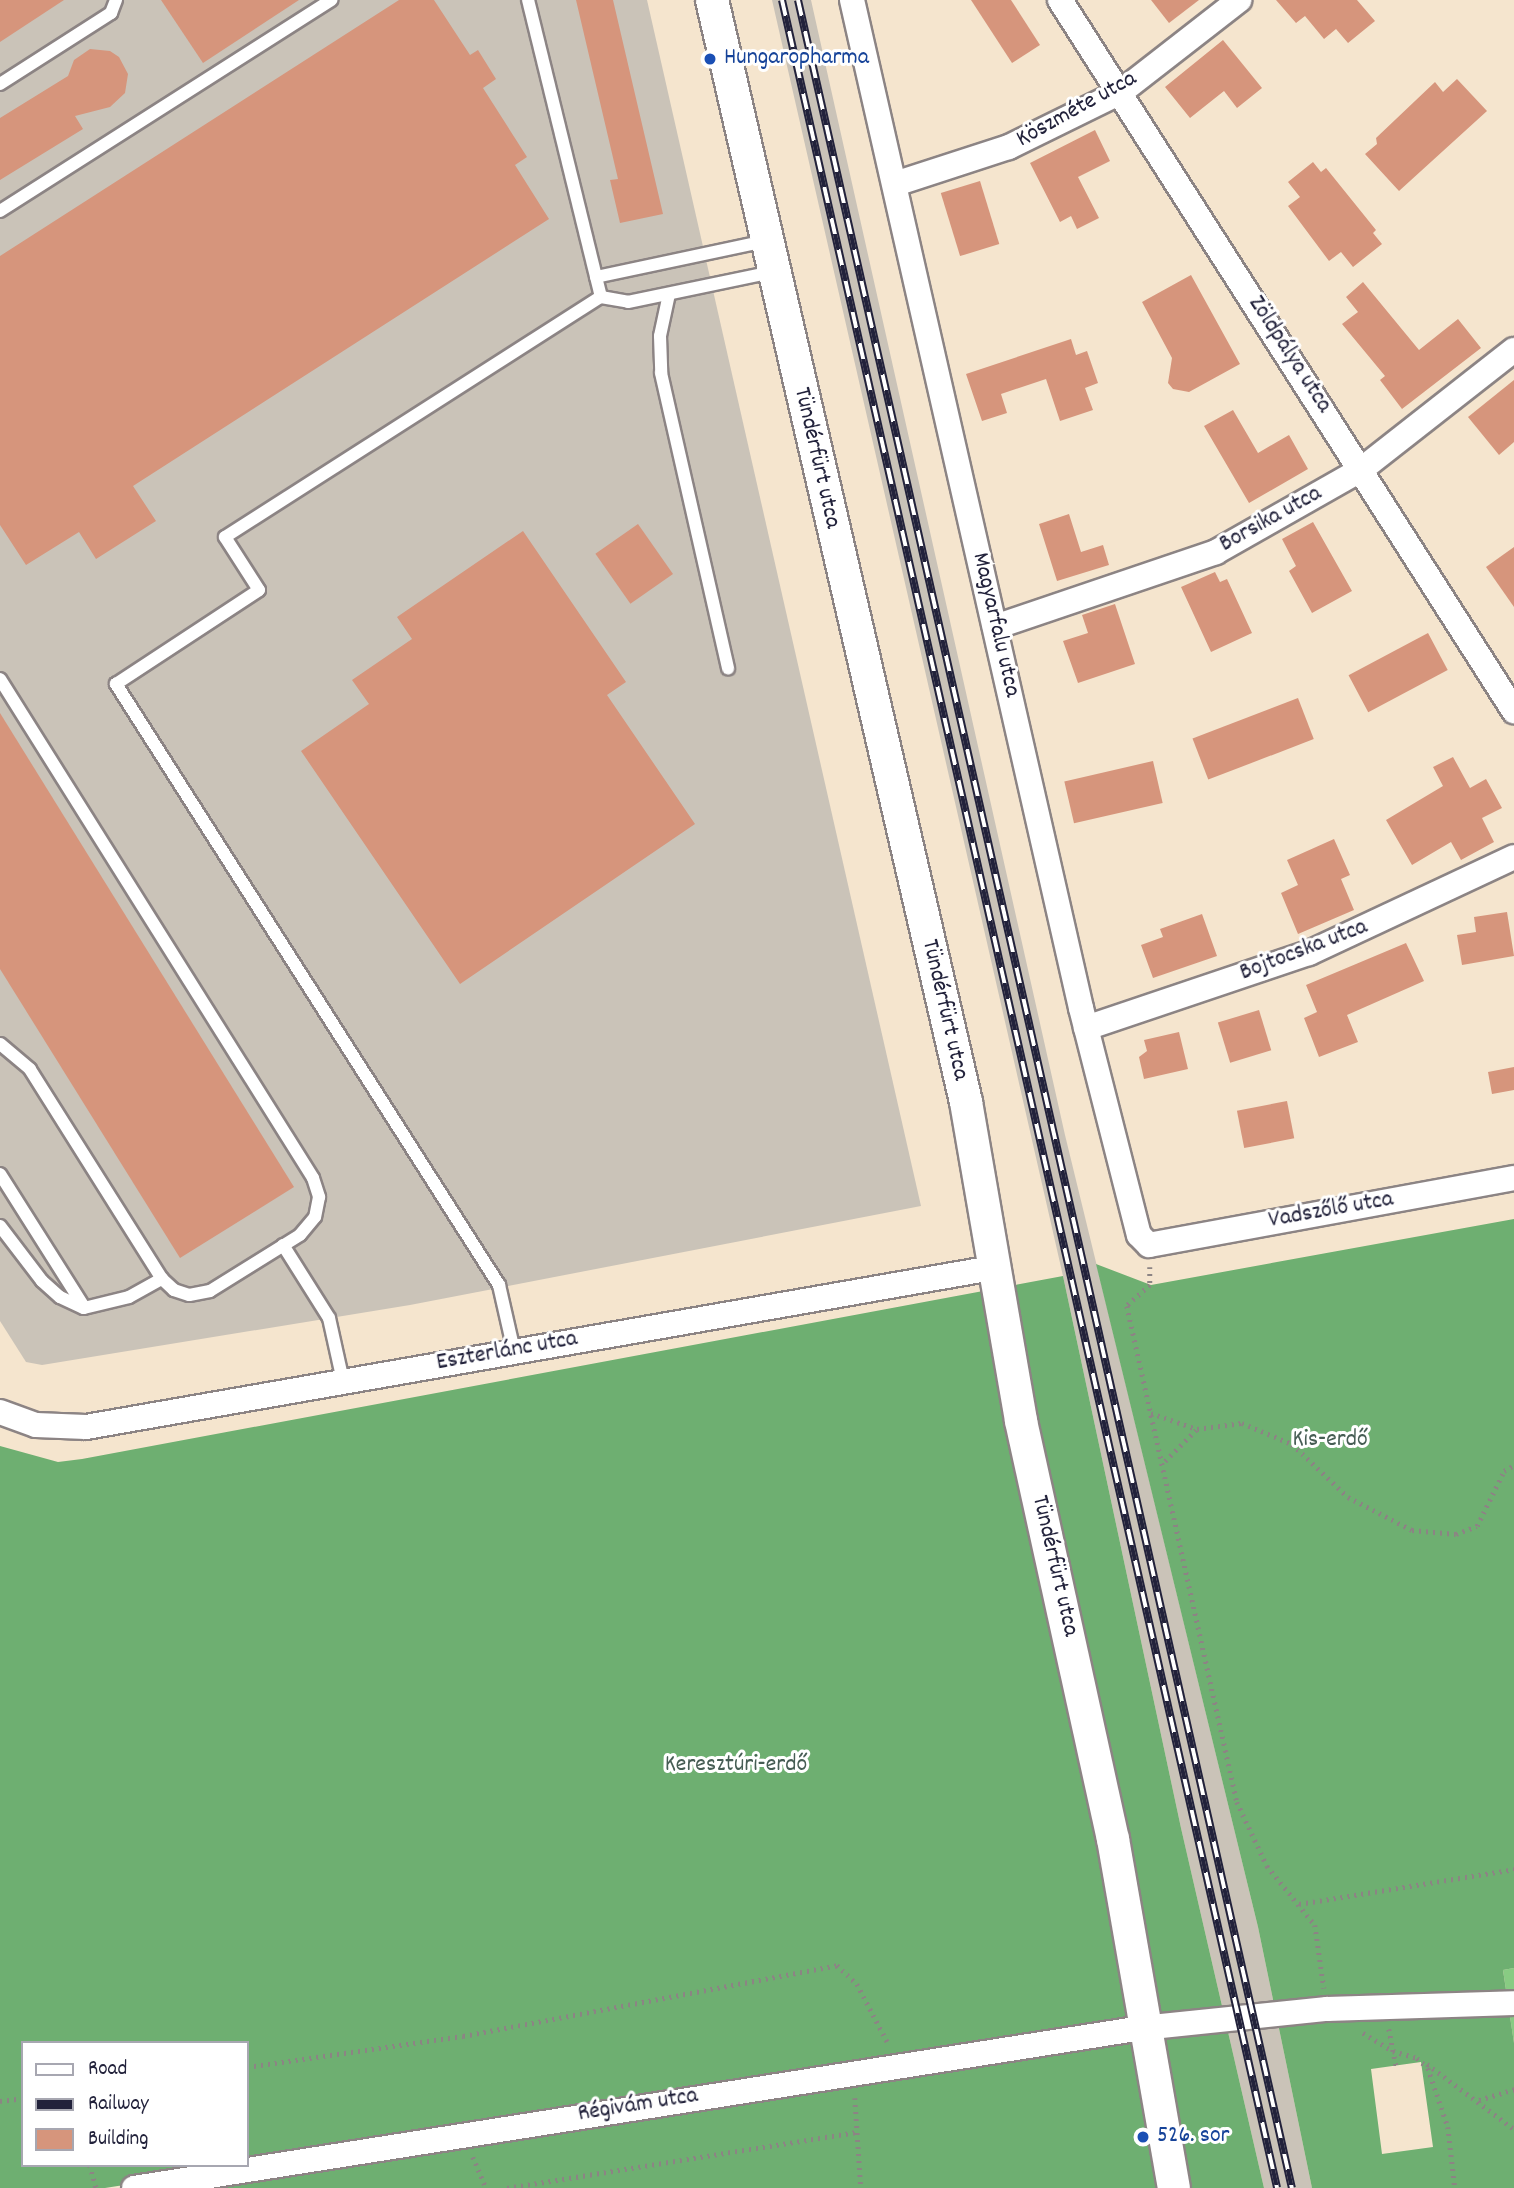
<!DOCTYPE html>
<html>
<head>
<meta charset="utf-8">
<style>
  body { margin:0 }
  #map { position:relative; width:1514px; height:2188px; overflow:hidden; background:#f5e5ce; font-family:Dekko,sans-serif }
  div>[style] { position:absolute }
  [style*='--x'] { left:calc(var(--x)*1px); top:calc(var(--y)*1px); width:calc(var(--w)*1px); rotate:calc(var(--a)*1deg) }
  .industrial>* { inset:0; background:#cac3b8 }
  .green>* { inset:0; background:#88cb83 }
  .forest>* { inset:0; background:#6eaf71 }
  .building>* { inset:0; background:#d6957c; transform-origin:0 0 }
  .path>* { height:4.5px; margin-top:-2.25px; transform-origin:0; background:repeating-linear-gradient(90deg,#8c8484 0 2px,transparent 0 7px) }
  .roads { filter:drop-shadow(2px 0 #8c8484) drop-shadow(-2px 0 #8c8484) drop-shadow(0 2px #8c8484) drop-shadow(0 -2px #8c8484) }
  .service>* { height:12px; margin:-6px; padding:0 6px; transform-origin:6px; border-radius:6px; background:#fff }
  .minor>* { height:24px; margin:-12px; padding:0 12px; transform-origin:12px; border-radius:12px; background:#fff }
  .tertiary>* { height:32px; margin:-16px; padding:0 16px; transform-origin:16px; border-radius:16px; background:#fff }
  .rail>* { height:8px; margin-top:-4px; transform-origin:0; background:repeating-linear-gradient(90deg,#fff 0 16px,#22223b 0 32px); box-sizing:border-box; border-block:2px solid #22223b }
  .dots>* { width:19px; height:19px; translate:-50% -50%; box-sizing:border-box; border:4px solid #fff; border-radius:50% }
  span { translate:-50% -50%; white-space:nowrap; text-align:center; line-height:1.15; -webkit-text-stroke:6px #fff; paint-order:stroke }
  .transit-label { font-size:24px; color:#164399 }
  .left { translate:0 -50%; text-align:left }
  .street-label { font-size:24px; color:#22223b }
  .park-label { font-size:24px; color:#465d54 }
  .legend { position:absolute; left:21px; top:2041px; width:228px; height:126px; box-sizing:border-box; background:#fff; border:2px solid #a7a7b1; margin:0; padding:9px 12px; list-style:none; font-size:21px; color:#22223b }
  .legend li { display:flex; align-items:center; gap:14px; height:35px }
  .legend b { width:35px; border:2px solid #a7a7b1 }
</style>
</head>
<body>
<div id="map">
  <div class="industrial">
    <div style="clip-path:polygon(0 0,647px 0,921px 1206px,410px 1305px,42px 1365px,26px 1362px,0 1321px)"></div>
    <div style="clip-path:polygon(772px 0,811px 0,1065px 1135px,1258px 1927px,1312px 2188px,1264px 2188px,1181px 1828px,1063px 1276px)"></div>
  </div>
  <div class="green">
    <div style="clip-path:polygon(1514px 1968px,1514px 2043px,1503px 1970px)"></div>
  </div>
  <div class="forest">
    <div style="clip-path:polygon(evenodd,1514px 1219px,1514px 1968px,1503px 1970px,1514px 2043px,1514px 2188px,1312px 2188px,1258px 1927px,1096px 1264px,1151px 1285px,1514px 1219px,1421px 2062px,1433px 2147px,1382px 2154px,1371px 2069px,1421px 2062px)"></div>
    <div style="clip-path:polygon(evenodd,1063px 1276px,1181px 1828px,1264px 2188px,198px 2188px,194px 2174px,105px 2188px,0 2188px,0 1446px,58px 1462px,82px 1459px,1063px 1276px,23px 2043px,247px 2043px,247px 2165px,23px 2165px,23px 2043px)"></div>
  </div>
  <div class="building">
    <div style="clip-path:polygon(0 0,64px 0,0 42px)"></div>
    <div style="clip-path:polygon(161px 0,299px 0,203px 63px)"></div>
    <div style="clip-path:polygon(399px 0,434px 0,470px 55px,478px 50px,496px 79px,483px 88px,527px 157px,515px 165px,549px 219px,133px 486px,156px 521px,96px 559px,79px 532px,26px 565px,0 525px,0 256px)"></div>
    <div style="clip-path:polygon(576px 0,613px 0,663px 214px,620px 223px,610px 180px,618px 179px)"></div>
    <div style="clip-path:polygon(971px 0,1011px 0,1040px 45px,1012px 63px)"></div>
    <div style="clip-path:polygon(1151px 0,1199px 0,1169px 23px)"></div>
    <div style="clip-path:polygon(1276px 0,1357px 0,1375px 21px,1348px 43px,1336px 29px,1324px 39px,1305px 16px,1296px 23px)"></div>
    <div style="clip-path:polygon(1223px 40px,1262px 88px,1237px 108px,1224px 91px,1190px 118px,1165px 87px)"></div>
    <div style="clip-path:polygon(90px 49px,110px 51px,119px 57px,128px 74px,125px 93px,110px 107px,75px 116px,83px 129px,0 180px,0 118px,68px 76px,74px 60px)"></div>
    <div style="clip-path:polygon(1457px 79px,1487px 111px,1399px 191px,1365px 154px,1377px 144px,1376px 138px,1435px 82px,1443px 92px)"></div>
    <div style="clip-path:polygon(1095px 130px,1110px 161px,1078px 177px,1099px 218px,1077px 229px,1071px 216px,1060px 222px,1030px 163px)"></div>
    <div style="clip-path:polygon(1313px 162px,1321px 172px,1326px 168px,1376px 230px,1373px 233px,1382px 244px,1353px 267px,1341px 252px,1329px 261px,1288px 206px,1300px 197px,1288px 182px)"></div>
    <div style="left:980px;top:181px;width:66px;height:41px;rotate:73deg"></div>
    <div style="clip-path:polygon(1191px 275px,1240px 364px,1189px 392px,1173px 389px,1168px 383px,1172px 358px,1142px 302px)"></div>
    <div style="clip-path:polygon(1363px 282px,1419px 350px,1458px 319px,1481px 348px,1402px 409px,1380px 380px,1385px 376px,1342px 324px,1358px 312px,1346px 297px)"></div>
    <div style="clip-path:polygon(1071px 339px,1076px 355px,1087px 351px,1098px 383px,1085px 388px,1093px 410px,1060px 421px,1046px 379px,1001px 394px,1007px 413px,982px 421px,966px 374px)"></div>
    <div style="clip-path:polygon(1514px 380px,1514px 442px,1499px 455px,1468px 417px)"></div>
    <div style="clip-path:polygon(1233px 410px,1258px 453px,1289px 435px,1308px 469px,1249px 503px,1204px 426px)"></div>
    <div style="clip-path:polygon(1069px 514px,1081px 552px,1103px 545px,1109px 565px,1057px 581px,1039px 524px)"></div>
    <div style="clip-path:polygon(1313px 522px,1352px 591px,1312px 613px,1289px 571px,1296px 566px,1282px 539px)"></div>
    <div style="left:638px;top:524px;width:61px;height:52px;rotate:55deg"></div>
    <div style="clip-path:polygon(523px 531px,626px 682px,607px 695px,695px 824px,460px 984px,301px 751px,369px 704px,352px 680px,412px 639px,397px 617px)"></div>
    <div style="clip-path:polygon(1514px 547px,1514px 607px,1486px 567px)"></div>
    <div style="clip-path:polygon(1215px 572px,1220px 582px,1227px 579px,1252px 633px,1211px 652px,1181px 587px)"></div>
    <div style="clip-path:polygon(1115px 604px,1135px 664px,1078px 683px,1063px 641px,1088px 633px,1082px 615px)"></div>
    <div style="left:1428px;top:633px;width:42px;height:90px;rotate:62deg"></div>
    <div style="left:1298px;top:698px;width:44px;height:113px;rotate:69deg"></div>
    <div style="clip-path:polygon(0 713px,294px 1187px,180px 1258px,0 969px)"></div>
    <div style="clip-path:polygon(1453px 757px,1470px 788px,1486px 779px,1502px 808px,1482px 818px,1494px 842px,1461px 860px,1451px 842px,1412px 865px,1386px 820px,1443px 786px,1433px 767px)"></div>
    <div style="left:1153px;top:761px;width:43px;height:91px;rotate:77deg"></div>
    <div style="clip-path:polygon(1334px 839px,1350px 875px,1341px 879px,1354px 910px,1298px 934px,1281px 893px,1298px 885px,1287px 860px)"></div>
    <div style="clip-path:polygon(1507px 912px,1514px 956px,1462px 965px,1457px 935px,1476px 932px,1474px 917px)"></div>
    <div style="clip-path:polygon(1202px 914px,1217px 956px,1153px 978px,1141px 945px,1163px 937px,1160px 929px)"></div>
    <div style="clip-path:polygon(1406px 943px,1424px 981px,1347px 1015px,1358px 1042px,1319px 1057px,1304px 1018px,1317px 1012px,1306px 985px)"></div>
    <div style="left:1259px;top:1010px;width:42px;height:43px;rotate:73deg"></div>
    <div style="clip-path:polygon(1179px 1032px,1188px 1069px,1144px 1079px,1139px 1057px,1147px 1051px,1144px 1040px)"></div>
    <div style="clip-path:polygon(1514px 1067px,1514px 1090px,1492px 1094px,1488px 1072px)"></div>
    <div style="left:1287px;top:1101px;width:38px;height:51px;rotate:79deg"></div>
  </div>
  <div class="path">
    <div style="--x:1150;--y:1267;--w:18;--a:90"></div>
    <div style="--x:1150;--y:1285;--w:31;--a:138"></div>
    <div style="--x:1127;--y:1306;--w:508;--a:77.5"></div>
    <div style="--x:1237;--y:1802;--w:71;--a:64.9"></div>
    <div style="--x:1267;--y:1866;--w:76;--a:50.9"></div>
    <div style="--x:1315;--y:1925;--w:64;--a:81.9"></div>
    <div style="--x:1151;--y:1413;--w:49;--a:19.2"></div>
    <div style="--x:1197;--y:1429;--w:45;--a:-7.6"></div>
    <div style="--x:1242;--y:1423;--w:54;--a:22.8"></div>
    <div style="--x:1292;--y:1444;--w:77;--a:43.4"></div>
    <div style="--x:1348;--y:1497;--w:72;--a:27.3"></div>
    <div style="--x:1412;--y:1530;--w:44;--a:5.2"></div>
    <div style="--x:1456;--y:1534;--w:22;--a:-21"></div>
    <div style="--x:1477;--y:1526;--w:61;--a:-63.9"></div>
    <div style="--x:1504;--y:1471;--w:12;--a:-31"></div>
    <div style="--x:1165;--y:1461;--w:45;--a:-45"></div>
    <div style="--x:1299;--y:1904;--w:218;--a:-9.2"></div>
    <div style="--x:1389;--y:2029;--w:38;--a:79"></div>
    <div style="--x:1363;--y:2033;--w:35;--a:31"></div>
    <div style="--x:1393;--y:2051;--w:25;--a:16"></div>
    <div style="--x:1417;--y:2058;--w:15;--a:42"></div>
    <div style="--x:1428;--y:2068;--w:62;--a:71.3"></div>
    <div style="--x:1448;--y:2127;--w:61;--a:83.5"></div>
    <div style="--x:1427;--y:2064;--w:109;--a:36.8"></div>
    <div style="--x:247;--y:2067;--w:218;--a:-8.2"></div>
    <div style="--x:463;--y:2036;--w:381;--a:-10.7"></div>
    <div style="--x:837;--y:1965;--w:28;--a:44"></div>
    <div style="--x:857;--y:1984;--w:69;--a:62.3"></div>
    <div style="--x:855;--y:2098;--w:90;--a:86.2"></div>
    <div style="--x:1479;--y:2100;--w:37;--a:-17"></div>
    <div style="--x:0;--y:2101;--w:23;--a:-7"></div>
    <div style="--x:473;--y:2157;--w:34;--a:67"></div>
    <div style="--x:90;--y:2165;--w:24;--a:75"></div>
    <div style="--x:507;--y:2188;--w:353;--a:-9.1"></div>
  </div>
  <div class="roads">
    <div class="service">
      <div style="--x:0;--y:84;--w:132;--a:-32.6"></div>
      <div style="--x:111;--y:13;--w:14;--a:-69"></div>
      <div style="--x:0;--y:211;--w:393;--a:-32.5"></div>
      <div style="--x:596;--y:277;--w:174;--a:-12"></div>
      <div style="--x:669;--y:294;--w:43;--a:102.1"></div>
      <div style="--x:660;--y:336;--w:37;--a:88"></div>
      <div style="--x:661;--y:373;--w:303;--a:77.2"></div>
      <div style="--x:601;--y:297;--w:27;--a:10"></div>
      <div style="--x:628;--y:302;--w:148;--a:-11.7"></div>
      <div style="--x:0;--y:679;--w:589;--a:57.9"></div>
      <div style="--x:313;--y:1178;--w:20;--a:72"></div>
      <div style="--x:319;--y:1197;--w:20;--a:101"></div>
      <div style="--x:315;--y:1217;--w:23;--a:130"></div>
      <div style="--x:300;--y:1235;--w:106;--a:148.1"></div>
      <div style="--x:210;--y:1291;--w:21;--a:169"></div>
      <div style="--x:189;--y:1295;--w:16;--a:-162"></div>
      <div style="--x:174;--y:1290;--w:16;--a:-137"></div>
      <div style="--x:162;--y:1279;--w:248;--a:-122.2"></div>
      <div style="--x:30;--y:1069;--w:39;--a:-140"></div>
      <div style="--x:0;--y:1174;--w:157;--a:57.7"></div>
      <div style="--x:0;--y:1226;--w:69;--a:52.6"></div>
      <div style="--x:42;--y:1281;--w:24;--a:42"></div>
      <div style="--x:60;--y:1297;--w:26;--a:25"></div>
      <div style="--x:84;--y:1308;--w:46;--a:-13.7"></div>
      <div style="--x:129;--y:1297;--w:38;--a:-29"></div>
      <div style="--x:283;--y:1245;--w:86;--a:57.8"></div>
      <div style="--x:329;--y:1318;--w:65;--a:77.5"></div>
      <div style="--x:514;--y:1351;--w:68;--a:-102.8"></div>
      <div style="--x:499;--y:1285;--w:713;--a:-122.51"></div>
      <div style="--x:116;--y:684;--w:171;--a:-33.3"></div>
      <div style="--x:259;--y:590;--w:63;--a:-122.7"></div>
      <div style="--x:225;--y:537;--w:446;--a:-32.6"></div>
      <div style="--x:601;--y:297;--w:306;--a:-103.8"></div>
    </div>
    <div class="minor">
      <div style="--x:852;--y:0;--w:1034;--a:77.2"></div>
      <div style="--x:1081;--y:1008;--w:234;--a:75.7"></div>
      <div style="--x:1139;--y:1235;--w:14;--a:45"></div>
      <div style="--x:1149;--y:1245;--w:371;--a:-10.4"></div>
      <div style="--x:1060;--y:0;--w:844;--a:57.44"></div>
      <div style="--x:895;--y:184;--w:120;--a:-18"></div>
      <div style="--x:1009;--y:147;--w:125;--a:-26.2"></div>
      <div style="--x:1121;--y:92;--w:150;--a:-37.9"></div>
      <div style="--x:995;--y:627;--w:233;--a:-18.7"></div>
      <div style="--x:1216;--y:552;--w:168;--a:-29.6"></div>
      <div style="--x:1362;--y:469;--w:193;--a:-38.1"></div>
      <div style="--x:1086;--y:1028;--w:235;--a:-18.6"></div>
      <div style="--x:1309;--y:953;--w:226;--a:-25.1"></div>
      <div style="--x:0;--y:1412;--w:38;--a:20"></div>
      <div style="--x:36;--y:1425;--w:50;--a:2.3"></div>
      <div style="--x:86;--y:1427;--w:926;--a:-9.95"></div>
      <div style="--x:134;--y:2188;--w:1021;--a:-9.02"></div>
      <div style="--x:1142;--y:2028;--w:186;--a:-5.9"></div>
      <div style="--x:1327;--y:2009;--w:187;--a:-1.8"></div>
    </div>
    <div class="tertiary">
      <div style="--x:712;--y:0;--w:1131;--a:77.02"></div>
      <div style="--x:966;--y:1102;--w:324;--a:80.2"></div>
      <div style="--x:1021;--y:1421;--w:428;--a:77.6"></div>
      <div style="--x:1113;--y:1839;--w:354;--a:80.1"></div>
    </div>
  </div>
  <div class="rail">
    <div style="--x:782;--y:0;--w:2243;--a:77.25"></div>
    <div style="--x:798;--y:0;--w:2243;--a:77.28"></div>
  </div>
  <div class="dots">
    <div style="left:710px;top:59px;background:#1a4fb4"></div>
    <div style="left:1143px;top:2137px;background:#1a4fb4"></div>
  </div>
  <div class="transit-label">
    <span class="left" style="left:724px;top:59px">Hungaropharma</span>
    <span class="left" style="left:1157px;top:2137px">526. sor</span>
  </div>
  <div class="street-label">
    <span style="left:1077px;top:110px;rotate:-29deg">Köszméte utca</span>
    <span style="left:1289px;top:355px;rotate:57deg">Zöldpálya utca</span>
    <span style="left:816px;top:458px;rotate:77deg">Tündérfürt utca</span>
    <span style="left:1271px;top:520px;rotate:-29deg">Borsika utca</span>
    <span style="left:995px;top:625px;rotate:77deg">Magyarfalu utca</span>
    <span style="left:1304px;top:951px;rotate:-21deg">Bojtocska utca</span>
    <span style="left:944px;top:1010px;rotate:77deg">Tündérfürt utca</span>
    <span style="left:1331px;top:1211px;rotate:-10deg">Vadszőlő utca</span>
    <span style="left:507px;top:1352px;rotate:-10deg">Eszterlánc utca</span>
    <span style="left:1054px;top:1566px;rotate:77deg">Tündérfürt utca</span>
    <span style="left:638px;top:2106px;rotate:-9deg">Régivám utca</span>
  </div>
  <div class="park-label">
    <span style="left:1330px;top:1441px">Kis-erdő</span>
    <span style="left:736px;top:1766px">Keresztúri-erdő</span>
  </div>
  <ul class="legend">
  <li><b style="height:9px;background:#fff"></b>Road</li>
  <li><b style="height:9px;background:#22223b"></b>Railway</li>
  <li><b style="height:19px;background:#d6957c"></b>Building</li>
  </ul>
</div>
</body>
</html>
